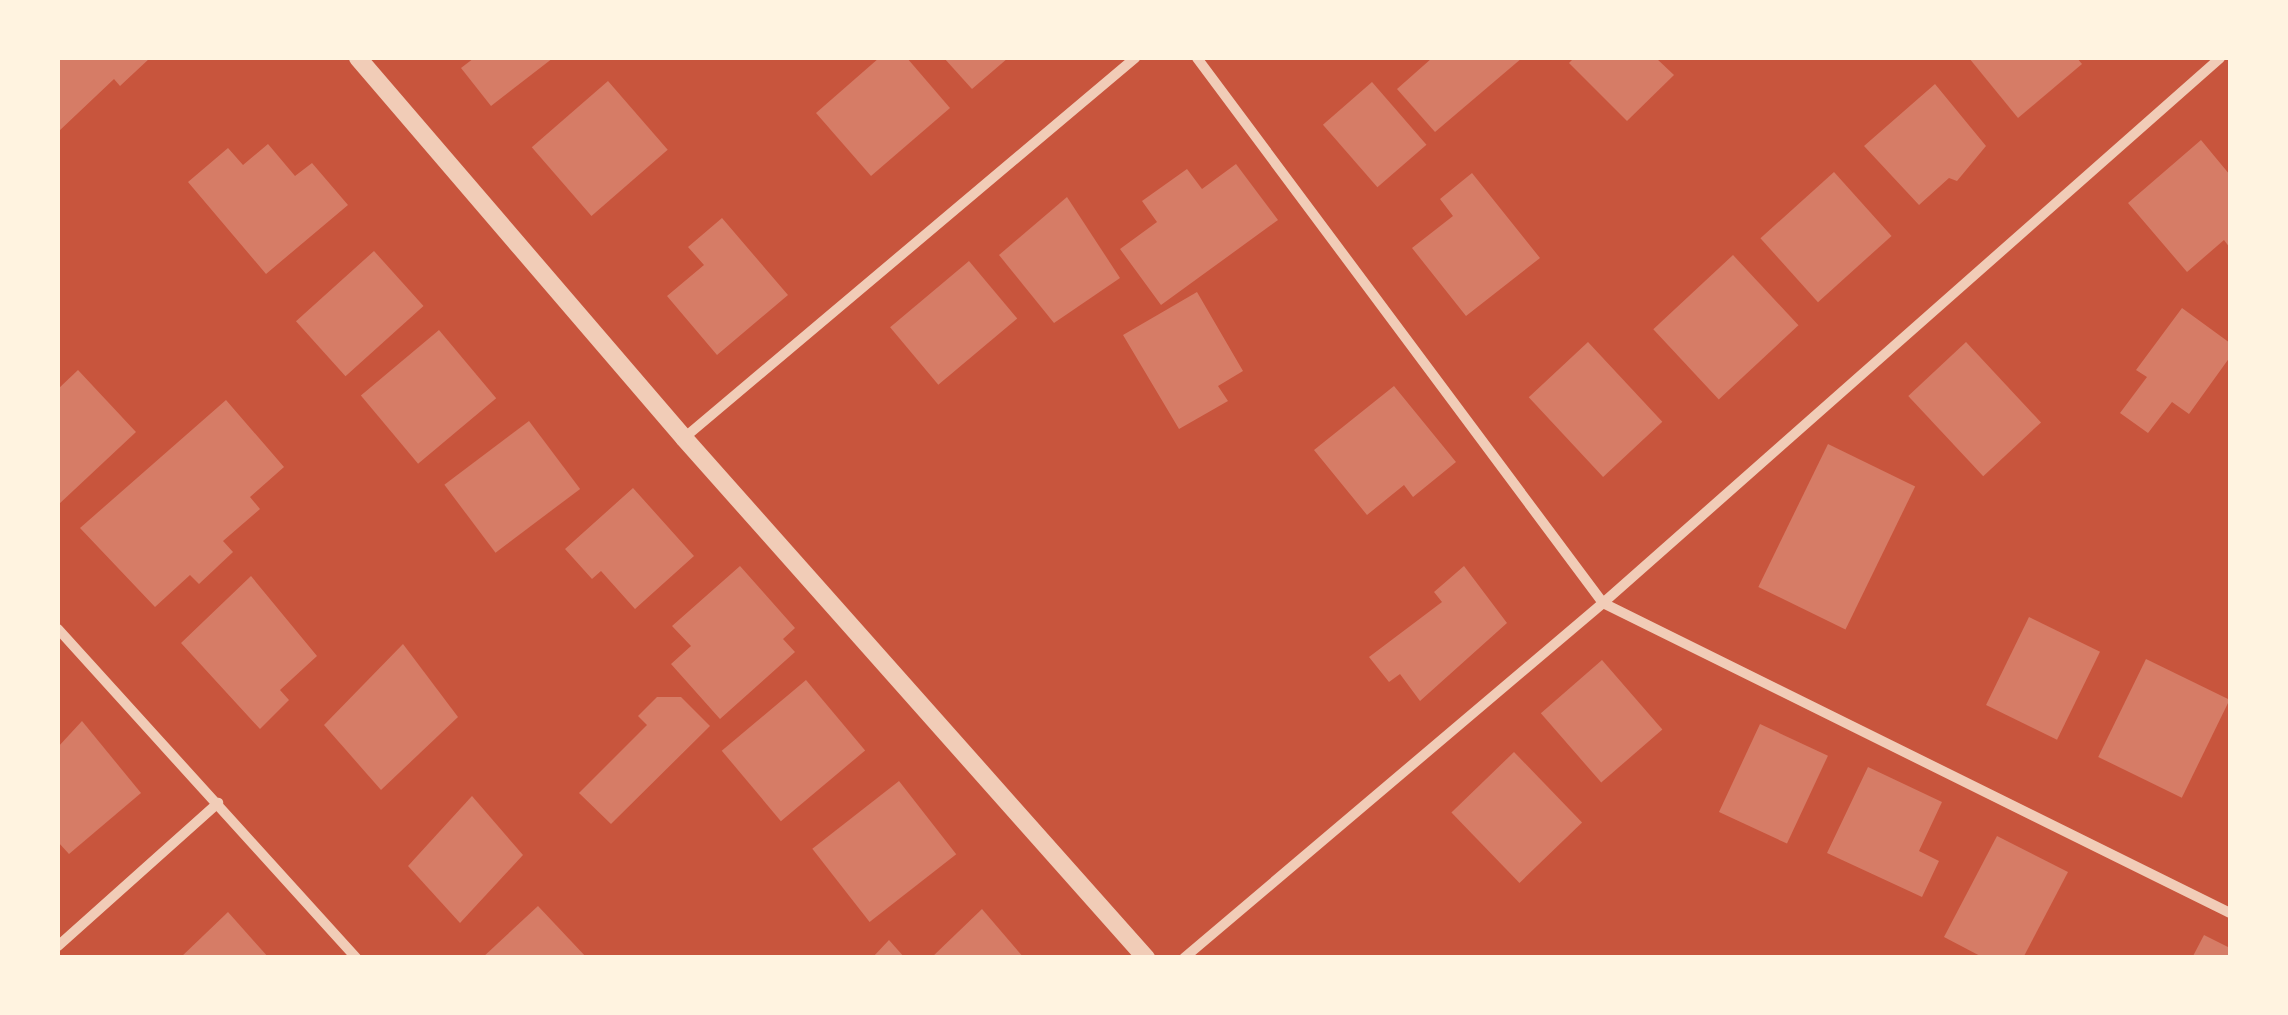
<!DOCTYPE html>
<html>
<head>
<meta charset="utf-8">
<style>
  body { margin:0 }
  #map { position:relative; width:2288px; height:1015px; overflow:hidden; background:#c8553d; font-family:Lora,serif }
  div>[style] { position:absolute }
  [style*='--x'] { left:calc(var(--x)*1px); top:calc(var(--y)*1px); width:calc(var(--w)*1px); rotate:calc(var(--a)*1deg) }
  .building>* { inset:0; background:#d67c66; transform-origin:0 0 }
  .minor>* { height:10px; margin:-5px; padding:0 5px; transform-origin:5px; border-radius:5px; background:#f1ccb7 }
  .tertiary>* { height:18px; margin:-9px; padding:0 9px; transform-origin:9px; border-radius:9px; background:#f1ccb7 }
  span { translate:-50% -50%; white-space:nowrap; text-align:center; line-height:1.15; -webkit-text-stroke:8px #fff3e0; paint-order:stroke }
  .frame { position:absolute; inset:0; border:60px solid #fff3e0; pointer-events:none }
</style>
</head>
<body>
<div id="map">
  <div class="building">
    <div style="clip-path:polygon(58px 58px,150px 58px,120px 86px,114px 79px,58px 132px)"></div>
    <div style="clip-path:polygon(474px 58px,553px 58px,491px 106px,461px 68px)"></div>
    <div style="clip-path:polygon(879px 58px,907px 58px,950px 108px,871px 176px,816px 113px)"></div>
    <div style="clip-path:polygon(944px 58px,1008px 58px,972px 89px)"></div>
    <div style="clip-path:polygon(1432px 58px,1522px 58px,1435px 132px,1397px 89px)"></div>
    <div style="clip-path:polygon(1574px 58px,1656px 58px,1674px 75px,1627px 121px,1569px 63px)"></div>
    <div style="clip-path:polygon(1969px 58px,2077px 58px,2082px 64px,2018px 118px)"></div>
    <div style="left:608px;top:81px;width:91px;height:101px;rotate:49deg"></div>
    <div style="left:1372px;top:82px;width:83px;height:65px;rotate:49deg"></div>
    <div style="clip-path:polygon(1935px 84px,1986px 146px,1957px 181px,1949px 178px,1919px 205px,1864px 146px)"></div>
    <div style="clip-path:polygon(2201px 140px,2230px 175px,2230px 248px,2224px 240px,2187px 272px,2128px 203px)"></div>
    <div style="clip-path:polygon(268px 144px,295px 176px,312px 163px,348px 205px,266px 274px,188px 182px,228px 148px,243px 165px)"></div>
    <div style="clip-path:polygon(1236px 164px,1278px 220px,1161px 305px,1120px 249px,1157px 222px,1142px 201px,1187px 169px,1202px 189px)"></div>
    <div style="left:1834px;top:172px;width:86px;height:99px;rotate:48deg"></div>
    <div style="clip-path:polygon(1472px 173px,1540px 258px,1466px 316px,1412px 248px,1453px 216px,1440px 199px)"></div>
    <div style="clip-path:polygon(1067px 197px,1120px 278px,1054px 323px,999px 255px)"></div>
    <div style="clip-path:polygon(722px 218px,788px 295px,717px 355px,667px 296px,704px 265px,688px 247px)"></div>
    <div style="left:374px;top:251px;width:74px;height:105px;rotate:48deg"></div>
    <div style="left:1733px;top:255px;width:96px;height:109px;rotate:47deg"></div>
    <div style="left:969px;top:261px;width:75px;height:103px;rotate:50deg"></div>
    <div style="clip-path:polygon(1197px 292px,1243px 371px,1218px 386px,1228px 401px,1179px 429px,1123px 335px)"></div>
    <div style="clip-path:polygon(2182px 308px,2230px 343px,2230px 357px,2189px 414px,2172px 402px,2148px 433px,2120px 413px,2147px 377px,2136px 370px)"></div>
    <div style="left:439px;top:330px;width:89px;height:102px;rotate:50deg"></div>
    <div style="left:1588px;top:342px;width:109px;height:81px;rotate:47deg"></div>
    <div style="left:1966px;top:342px;width:110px;height:79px;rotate:47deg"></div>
    <div style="clip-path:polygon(78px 370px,136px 432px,58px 505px,58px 389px)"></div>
    <div style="clip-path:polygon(1394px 386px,1456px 462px,1413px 497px,1404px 485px,1367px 515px,1314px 450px)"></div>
    <div style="clip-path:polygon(226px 400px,284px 467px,250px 497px,260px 509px,223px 541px,233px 552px,199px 584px,190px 575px,155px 607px,80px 528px)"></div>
    <div style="left:529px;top:421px;width:85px;height:106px;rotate:53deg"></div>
    <div style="left:1828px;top:444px;width:97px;height:159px;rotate:26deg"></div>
    <div style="clip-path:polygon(633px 488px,694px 556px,635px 609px,601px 571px,592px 579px,565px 549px)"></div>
    <div style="clip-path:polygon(740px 566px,795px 628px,783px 639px,795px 652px,720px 719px,671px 664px,691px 646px,672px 626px)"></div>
    <div style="clip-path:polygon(1464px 566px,1507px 623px,1420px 701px,1400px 674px,1389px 682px,1369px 657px,1442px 602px,1434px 592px)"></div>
    <div style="clip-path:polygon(251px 576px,317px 656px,280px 690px,289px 700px,260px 729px,181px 643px)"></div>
    <div style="left:2029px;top:617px;width:79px;height:98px;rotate:26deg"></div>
    <div style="clip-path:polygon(403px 644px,458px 717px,381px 790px,324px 725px)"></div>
    <div style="left:2146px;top:659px;width:93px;height:109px;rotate:26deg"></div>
    <div style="left:1602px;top:660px;width:92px;height:81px;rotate:49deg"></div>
    <div style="left:806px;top:680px;width:92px;height:110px;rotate:50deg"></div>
    <div style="clip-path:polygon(657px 697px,681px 697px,710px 726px,611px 824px,579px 793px,647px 725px,638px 716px)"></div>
    <div style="clip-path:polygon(82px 721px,141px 793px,69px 854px,58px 842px,58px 747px)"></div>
    <div style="left:1760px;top:724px;width:75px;height:97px;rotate:25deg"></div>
    <div style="left:1514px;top:752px;width:98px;height:87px;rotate:46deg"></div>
    <div style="clip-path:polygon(1868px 767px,1942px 802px,1919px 851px,1939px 861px,1922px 897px,1827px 853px)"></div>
    <div style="left:899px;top:781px;width:93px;height:110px;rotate:52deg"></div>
    <div style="clip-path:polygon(472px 796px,523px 855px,460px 923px,408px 866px)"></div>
    <div style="clip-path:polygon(1997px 836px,2068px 872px,2023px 958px,1984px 958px,1944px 937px)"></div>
    <div style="clip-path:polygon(538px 906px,587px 958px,482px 958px)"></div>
    <div style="clip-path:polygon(982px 909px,1024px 958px,931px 958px)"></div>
    <div style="clip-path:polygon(228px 912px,269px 958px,180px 958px)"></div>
    <div style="clip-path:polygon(2204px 935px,2230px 948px,2230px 958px,2192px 958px)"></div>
    <div style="clip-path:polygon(889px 940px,905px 958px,872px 958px)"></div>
  </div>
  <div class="minor">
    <div style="--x:1197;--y:58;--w:680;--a:53.32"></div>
    <div style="--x:1603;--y:603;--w:699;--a:26.31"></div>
    <div style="--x:684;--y:438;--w:590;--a:-40.12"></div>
    <div style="--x:58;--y:629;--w:444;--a:47.8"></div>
    <div style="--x:58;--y:946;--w:215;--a:-41.8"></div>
    <div style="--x:1184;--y:958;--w:549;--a:-40.27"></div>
    <div style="--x:1603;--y:603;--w:823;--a:-41.45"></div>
  </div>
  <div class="tertiary">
    <div style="--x:358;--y:58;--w:501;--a:49.37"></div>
    <div style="--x:684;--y:438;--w:696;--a:48.38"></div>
  </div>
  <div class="frame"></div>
</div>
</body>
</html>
